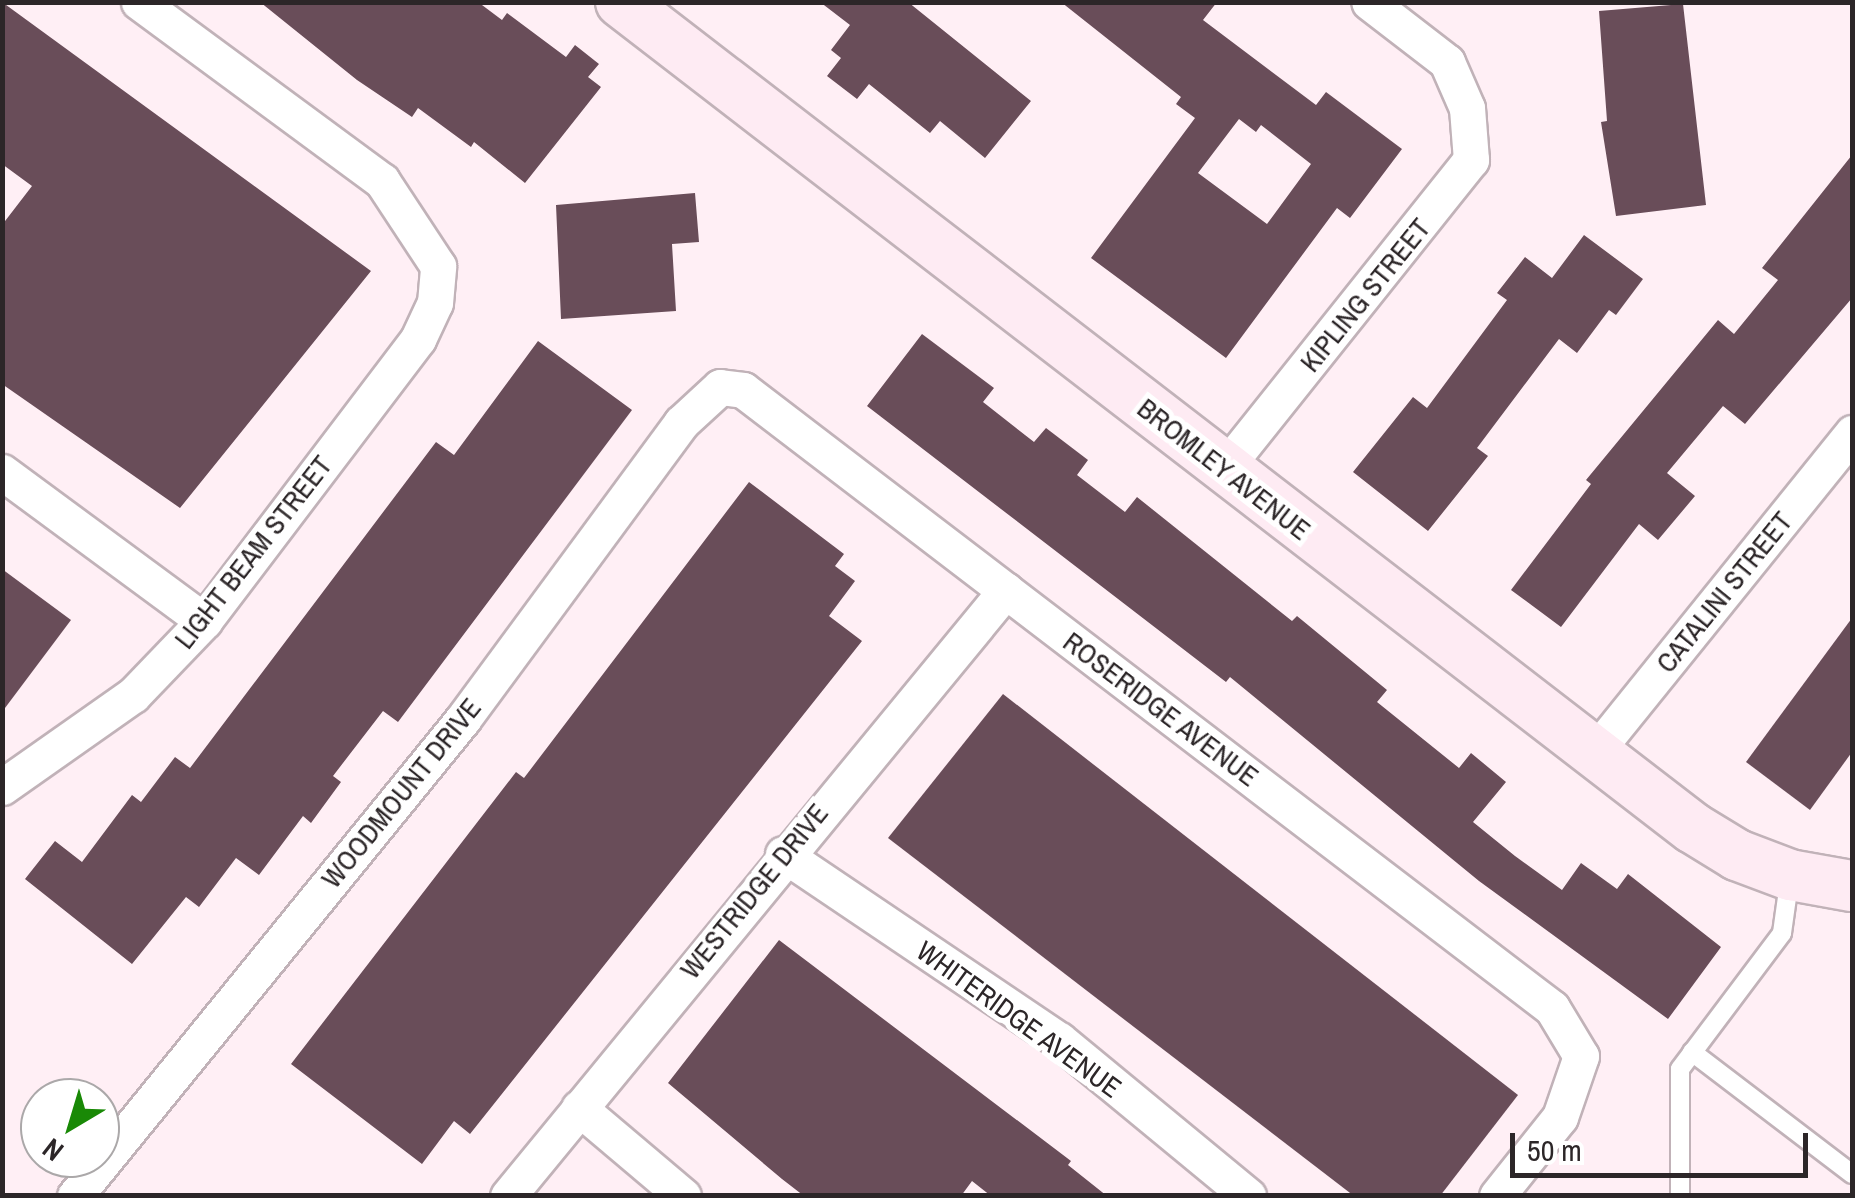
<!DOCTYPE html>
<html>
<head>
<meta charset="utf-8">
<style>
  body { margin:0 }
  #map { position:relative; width:1855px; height:1198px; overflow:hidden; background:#ffeff5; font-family:"Archivo Narrow",sans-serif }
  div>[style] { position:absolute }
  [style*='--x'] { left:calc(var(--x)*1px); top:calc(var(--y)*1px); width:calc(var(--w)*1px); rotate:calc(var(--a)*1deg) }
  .building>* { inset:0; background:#694d59 }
  .roads { filter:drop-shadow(2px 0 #c1b2b8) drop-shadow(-2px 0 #c1b2b8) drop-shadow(0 2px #c1b2b8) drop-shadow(0 -2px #c1b2b8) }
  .lane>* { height:18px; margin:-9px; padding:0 9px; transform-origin:9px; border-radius:9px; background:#fff }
  .street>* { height:35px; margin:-17.5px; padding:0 17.5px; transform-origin:17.5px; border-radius:17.5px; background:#fff }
  .secondary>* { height:50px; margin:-25px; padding:0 25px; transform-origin:25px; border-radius:25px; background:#feebf3 }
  span { translate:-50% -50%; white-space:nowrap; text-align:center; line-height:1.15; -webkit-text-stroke:10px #fff; paint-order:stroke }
  .street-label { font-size:28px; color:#2c2628 }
  .frame { position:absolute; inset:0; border:5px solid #2c2628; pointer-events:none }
  .north { position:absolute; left:20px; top:1078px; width:100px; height:100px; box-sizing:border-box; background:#fff; border:2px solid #aba8a9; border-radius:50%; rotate:218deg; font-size:28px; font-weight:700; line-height:40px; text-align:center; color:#2c2628 }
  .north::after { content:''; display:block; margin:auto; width:35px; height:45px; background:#198906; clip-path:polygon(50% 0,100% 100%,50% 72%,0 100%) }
  .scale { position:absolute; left:1510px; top:1133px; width:298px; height:45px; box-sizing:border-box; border:5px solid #2c2628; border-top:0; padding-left:12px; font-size:30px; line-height:35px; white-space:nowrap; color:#2c2628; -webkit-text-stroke:8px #fff; paint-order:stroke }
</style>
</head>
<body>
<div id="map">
  <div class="building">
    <div style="clip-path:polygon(2px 2px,371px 271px,180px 508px,2px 384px,2px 225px,32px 186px,2px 164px)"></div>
    <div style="clip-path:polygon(260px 2px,478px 2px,502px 20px,507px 13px,566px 57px,575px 45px,599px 64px,588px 77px,601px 87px,525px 183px,474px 142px,471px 147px,418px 108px,412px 117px,357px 80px)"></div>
    <div style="clip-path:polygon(820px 2px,908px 2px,1031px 101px,985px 158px,940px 121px,930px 133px,869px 84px,857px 99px,827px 76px,841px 58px,831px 50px,850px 25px)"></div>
    <div style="clip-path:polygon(evenodd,1061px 2px,1217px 2px,1203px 20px,1316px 105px,1326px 92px,1402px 149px,1350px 218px,1337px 208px,1226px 358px,1091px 258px,1195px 118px,1176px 104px,1181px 97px,1061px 2px,1239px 119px,1256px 132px,1261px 125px,1311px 164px,1267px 224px,1198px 173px,1239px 119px)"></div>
    <div style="clip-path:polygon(1683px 4px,1706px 205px,1616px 216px,1601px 122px,1607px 121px,1599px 11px)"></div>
    <div style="clip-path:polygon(1852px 155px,1852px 298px,1745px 424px,1723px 406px,1667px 473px,1695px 496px,1658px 540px,1639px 524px,1561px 627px,1511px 590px,1591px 484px,1586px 480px,1718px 320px,1734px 334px,1778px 280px,1762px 268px)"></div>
    <div style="clip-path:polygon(695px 193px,699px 242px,672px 244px,676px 311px,561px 319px,556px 205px)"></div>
    <div style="clip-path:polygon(1584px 235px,1643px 279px,1616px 315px,1609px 310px,1577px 353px,1559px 339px,1477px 448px,1488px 456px,1428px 531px,1353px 472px,1413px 397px,1427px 408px,1507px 300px,1497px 293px,1525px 257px,1552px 278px)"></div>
    <div style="clip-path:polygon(922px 334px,994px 388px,983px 402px,1034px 442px,1046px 428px,1088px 460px,1077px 475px,1125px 512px,1137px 497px,1292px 621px,1297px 616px,1387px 690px,1377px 702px,1459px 768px,1471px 753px,1506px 782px,1473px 822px,1515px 856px,1562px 890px,1581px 863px,1617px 889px,1628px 874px,1721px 947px,1668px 1019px,1479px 881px,1230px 677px,1226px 682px,867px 406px)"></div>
    <div style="clip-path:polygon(538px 341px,632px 410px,398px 722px,383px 711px,333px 776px,341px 782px,311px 823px,303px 816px,259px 875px,236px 858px,199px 907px,186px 897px,132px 964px,25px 879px,55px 841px,82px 862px,132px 795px,141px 802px,175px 757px,190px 768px,436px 442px,454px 455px)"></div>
    <div style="clip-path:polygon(749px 482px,844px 554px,835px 566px,855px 581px,829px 616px,862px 641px,470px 1134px,454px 1121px,422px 1164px,291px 1064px,516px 772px,524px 778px)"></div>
    <div style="clip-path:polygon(2px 569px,71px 620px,2px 712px)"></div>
    <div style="clip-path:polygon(1852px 618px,1852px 752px,1810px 810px,1746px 762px)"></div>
    <div style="clip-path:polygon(1003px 694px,1518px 1095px,1440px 1196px,1354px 1196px,888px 838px)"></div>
    <div style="clip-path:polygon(779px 940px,1071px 1161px,1068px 1165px,1107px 1196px,991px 1196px,972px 1181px,961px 1196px,804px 1196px,782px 1179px,668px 1083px)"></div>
  </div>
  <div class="roads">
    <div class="lane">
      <div style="--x:1692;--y:1052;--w:201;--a:37.3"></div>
      <div style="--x:1680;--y:1196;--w:127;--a:-90"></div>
      <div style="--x:1680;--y:1069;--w:170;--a:-53.1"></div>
      <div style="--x:1782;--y:933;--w:58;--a:-82"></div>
    </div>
    <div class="street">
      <div style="--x:1224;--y:469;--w:396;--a:-51.4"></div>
      <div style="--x:1471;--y:160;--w:52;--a:-94.4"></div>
      <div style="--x:1467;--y:108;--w:50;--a:-113.5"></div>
      <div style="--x:1447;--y:62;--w:98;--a:-142.4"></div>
      <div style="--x:2;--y:472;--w:251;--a:36.4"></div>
      <div style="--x:1595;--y:752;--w:410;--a:-51.1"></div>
      <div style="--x:2;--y:787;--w:160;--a:-35.1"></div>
      <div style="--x:133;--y:695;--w:103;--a:-46.2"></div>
      <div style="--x:204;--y:621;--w:354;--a:-52.8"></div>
      <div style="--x:418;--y:339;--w:40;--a:-65"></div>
      <div style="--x:435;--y:303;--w:37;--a:-85"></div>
      <div style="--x:438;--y:266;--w:102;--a:-123.4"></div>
      <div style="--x:382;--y:181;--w:302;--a:-143.6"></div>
      <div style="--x:783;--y:854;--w:333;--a:34"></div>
      <div style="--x:1059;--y:1040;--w:245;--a:39.5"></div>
      <div style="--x:579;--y:1108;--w:136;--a:40.2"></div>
      <div style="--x:75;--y:1196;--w:615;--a:-50.87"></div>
      <div style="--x:463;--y:719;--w:368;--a:-53.6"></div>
      <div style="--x:681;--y:423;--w:53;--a:-42.7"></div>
      <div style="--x:720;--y:387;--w:23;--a:7"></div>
      <div style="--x:743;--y:390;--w:1018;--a:37.38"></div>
      <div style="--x:1552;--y:1008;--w:56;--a:58.9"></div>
      <div style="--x:1581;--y:1056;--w:65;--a:109"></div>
      <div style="--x:1560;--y:1117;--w:101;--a:128.6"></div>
      <div style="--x:508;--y:1196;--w:784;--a:-50.59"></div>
    </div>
    <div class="secondary">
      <div style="--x:621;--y:2;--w:1353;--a:37.62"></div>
      <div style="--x:1693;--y:828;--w:52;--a:31.5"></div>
      <div style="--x:1737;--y:855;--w:57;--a:20.7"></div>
      <div style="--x:1790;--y:875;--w:63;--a:10.1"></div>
    </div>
  </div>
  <div class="street-label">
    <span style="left:1365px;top:295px;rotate:-51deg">KIPLING STREET</span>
    <span style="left:1224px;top:469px;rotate:38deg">BROMLEY AVENUE</span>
    <span style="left:253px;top:552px;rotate:-52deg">LIGHT BEAM STREET</span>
    <span style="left:1724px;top:592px;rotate:-51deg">CATALINI STREET</span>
    <span style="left:1161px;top:709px;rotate:37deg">ROSERIDGE AVENUE</span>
    <span style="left:401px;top:793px;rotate:-51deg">WOODMOUNT DRIVE</span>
    <span style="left:754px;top:891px;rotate:-51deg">WESTRIDGE DRIVE</span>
    <span style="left:1019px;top:1019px;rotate:36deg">WHITERIDGE AVENUE</span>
  </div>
  <div class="frame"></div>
  <div class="north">N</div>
  <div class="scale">50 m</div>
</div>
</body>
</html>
